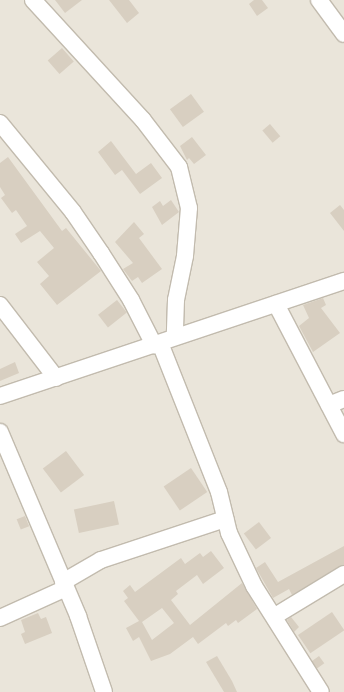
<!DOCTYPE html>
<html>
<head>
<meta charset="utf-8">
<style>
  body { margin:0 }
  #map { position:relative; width:344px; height:692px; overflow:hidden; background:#f6f3ec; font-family:"Space Grotesk",sans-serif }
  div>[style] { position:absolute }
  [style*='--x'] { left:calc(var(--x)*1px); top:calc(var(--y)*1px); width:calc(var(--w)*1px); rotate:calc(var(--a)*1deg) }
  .residential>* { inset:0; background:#eae5da; transform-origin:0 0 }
  .building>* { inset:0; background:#d8cfc1; transform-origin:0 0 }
  .roads { filter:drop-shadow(1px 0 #c2bbae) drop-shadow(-1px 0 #c2bbae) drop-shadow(0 1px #c2bbae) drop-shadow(0 -1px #c2bbae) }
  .minor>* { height:16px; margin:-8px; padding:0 8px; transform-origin:8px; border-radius:8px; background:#fff }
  span { translate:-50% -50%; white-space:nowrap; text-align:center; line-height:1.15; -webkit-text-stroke:3px #fff; paint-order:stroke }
</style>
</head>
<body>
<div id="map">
  <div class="residential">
    <div style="left:0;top:0;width:344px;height:692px"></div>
  </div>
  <div class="building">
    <div style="clip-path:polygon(55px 0,82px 0,65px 13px)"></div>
    <div style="clip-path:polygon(109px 0,129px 0,139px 13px,127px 23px)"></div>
    <div style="clip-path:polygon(254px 0,262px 0,268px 8px,257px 16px,249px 4px)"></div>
    <div style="left:62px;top:48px;width:18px;height:19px;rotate:49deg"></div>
    <div style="left:191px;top:94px;width:22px;height:26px;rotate:54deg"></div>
    <div style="left:270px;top:124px;width:16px;height:10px;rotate:50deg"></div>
    <div style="clip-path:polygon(192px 137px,206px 155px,194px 164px,189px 158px,187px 160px,180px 146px)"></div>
    <div style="clip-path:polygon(111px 141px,136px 174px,151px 163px,162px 178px,140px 194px,122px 170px,115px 175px,98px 152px)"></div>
    <div style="clip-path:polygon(8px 157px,62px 231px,66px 228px,101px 271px,57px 305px,40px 284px,49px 276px,37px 262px,54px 248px,40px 231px,21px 243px,15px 234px,27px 226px,16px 210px,12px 213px,1px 198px,5px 195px,0 187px,0 163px)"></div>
    <div style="clip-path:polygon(171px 200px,179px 212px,162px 225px,152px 207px,160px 201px,163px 206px)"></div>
    <div style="clip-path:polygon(340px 205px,344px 210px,344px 231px,330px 213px)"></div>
    <div style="clip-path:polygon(134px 222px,144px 234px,139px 238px,162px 269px,142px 283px,138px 277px,132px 281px,123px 269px,133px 263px,115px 242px)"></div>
    <div style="clip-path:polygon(323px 298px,326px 305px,321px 308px,340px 333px,313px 352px,299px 326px,309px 318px,303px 305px)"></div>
    <div style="left:117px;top:300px;width:16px;height:24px;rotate:52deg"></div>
    <div style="clip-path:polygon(15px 362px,19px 373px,0 381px,0 369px)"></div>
    <div style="left:66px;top:451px;width:30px;height:29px;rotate:53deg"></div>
    <div style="left:191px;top:468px;width:29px;height:33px;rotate:56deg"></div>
    <div style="left:114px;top:501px;width:24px;height:41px;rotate:78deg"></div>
    <div style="left:25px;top:516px;width:11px;height:9px;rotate:68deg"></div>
    <div style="left:259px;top:522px;width:20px;height:19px;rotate:53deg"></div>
    <div style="clip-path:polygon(344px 546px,344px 565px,292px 595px,289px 589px,273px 598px,256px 568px,265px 562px,278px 582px)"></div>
    <div style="clip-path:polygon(evenodd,211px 551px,224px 568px,203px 584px,197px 575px,176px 591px,178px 594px,171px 600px,190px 625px,242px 583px,257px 609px,238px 623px,236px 620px,228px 626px,226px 623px,198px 644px,193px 637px,170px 654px,151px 661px,139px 637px,133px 641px,126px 628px,139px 621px,124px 601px,128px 598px,123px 591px,130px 585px,135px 592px,181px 558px,185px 564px,200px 553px,203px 557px,211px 551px,162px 608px,174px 623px,152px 640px,142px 622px,162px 608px)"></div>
    <div style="left:332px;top:612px;width:22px;height:41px;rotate:56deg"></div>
    <div style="clip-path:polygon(38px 613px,41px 619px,46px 617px,52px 633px,25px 644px,21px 634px,25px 632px,21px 620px)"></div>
    <div style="clip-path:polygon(291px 617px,299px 627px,294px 632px,287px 620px)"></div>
    <div style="clip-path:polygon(217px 656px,232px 681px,237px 692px,224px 692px,206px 662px)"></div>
    <div style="left:319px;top:656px;width:9px;height:9px;rotate:54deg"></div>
  </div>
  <div class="roads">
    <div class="minor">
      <div style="--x:33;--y:0;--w:163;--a:47.5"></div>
      <div style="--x:143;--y:120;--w:59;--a:52.5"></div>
      <div style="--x:179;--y:167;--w:42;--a:76.3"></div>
      <div style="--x:189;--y:208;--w:48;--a:94.8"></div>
      <div style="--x:185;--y:256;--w:45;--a:101.6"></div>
      <div style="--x:176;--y:300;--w:37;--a:92"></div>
      <div style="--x:319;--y:0;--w:42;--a:53.7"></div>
      <div style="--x:0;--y:123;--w:115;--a:50.6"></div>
      <div style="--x:73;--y:212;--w:50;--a:55.7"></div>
      <div style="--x:101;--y:253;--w:56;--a:57.4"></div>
      <div style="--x:131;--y:300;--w:51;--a:62.9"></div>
      <div style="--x:276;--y:304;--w:147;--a:62.4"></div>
      <div style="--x:0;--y:305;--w:92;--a:52.5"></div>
      <div style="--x:160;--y:343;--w:160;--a:68.4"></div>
      <div style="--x:219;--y:492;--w:42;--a:76.3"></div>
      <div style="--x:229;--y:533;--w:59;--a:64.7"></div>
      <div style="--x:254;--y:586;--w:125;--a:57.7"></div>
      <div style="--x:0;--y:396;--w:363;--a:-18.5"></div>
      <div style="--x:329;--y:405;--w:16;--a:-22"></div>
      <div style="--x:0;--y:432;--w:200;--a:67"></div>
      <div style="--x:78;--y:616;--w:80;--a:71.1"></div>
      <div style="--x:63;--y:582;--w:44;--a:-30.1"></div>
      <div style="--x:101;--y:560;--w:131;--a:-18.3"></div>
      <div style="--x:275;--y:616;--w:81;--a:-31.3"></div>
      <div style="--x:0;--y:618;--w:72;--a:-24.4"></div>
    </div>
  </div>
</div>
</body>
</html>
